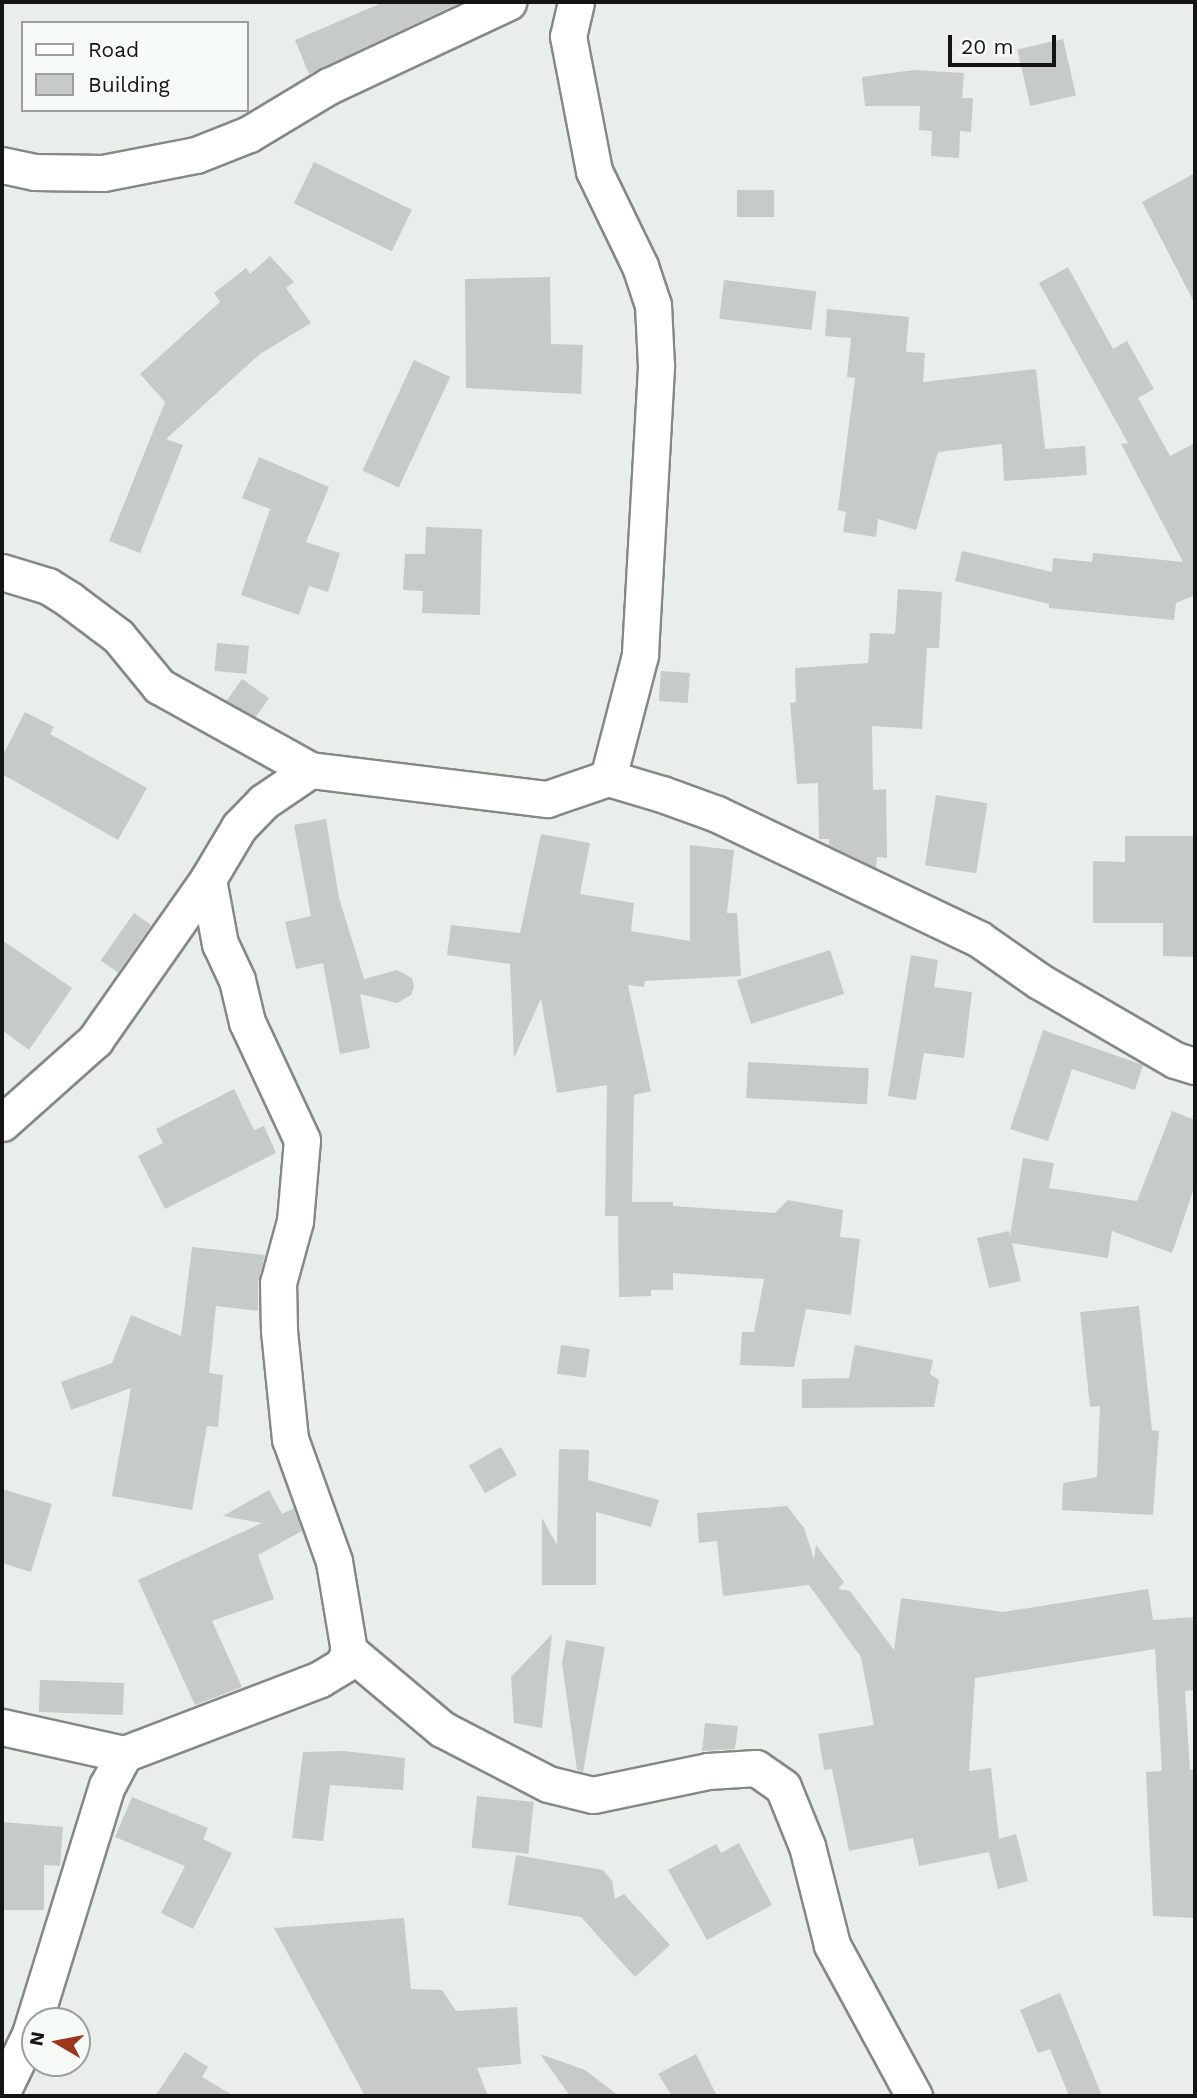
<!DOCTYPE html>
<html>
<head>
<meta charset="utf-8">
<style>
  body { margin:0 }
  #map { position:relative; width:1197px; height:2098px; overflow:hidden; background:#e9eeeb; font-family:"Work Sans",sans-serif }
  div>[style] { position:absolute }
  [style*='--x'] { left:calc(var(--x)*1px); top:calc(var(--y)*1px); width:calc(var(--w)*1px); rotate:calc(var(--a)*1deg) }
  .building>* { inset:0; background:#c6cbc8; transform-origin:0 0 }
  .roads { filter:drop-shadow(2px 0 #848986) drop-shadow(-2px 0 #848986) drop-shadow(0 2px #848986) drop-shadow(0 -2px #848986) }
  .minor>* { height:35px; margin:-17.5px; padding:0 17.5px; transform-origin:17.5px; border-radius:17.5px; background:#fff }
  span { translate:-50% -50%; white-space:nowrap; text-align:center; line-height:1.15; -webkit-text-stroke:7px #f7fbf8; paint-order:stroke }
  .frame { position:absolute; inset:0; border:4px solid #131413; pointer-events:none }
  .legend { position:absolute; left:21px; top:21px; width:228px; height:91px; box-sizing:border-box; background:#f7fbf8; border:2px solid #9c9f9c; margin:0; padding:9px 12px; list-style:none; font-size:21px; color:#131413 }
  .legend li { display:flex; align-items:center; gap:14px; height:35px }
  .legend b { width:35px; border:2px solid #9c9f9c }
  .north { position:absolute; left:21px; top:2007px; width:70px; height:70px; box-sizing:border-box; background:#f7fbf8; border:2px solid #9c9f9c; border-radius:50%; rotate:280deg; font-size:19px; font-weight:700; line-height:28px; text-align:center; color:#131413 }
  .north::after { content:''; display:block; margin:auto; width:24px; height:32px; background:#9e351f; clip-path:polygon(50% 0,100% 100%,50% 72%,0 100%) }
  .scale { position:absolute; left:948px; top:35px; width:108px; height:32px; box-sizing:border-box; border:4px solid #131413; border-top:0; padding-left:9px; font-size:21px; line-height:24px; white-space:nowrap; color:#131413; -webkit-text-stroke:5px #f7fbf8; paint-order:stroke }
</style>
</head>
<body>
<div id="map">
  <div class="building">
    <div style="clip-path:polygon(384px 2px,461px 2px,309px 74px,295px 40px)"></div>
    <div style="left:1063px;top:39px;width:58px;height:47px;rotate:77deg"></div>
    <div style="clip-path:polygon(914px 70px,964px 73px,962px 98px,973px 98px,971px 132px,960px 131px,959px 158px,931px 156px,932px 131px,919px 130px,920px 106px,865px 106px,862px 77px)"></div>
    <div style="left:314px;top:162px;width:109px;height:46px;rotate:26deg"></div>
    <div style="clip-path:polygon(1195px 173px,1195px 304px,1142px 202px)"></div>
    <div style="left:774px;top:190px;width:27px;height:37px;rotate:90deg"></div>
    <div style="clip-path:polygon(270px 256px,294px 282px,286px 288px,311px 323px,260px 354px,166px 439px,183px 445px,140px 553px,109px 541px,165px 402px,140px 374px,220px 302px,214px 293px,246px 268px,250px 274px)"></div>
    <div style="clip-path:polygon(1068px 267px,1113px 349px,1127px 341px,1154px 389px,1138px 398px,1170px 456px,1195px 443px,1195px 595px,1176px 603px,1174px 620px,1049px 608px,1049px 604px,955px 581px,962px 551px,1052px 572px,1053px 558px,1092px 562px,1093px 553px,1183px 562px,1121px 444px,1128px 443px,1039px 283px)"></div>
    <div style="clip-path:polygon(550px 277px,551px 344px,583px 345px,581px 394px,466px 388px,465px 279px)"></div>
    <div style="left:724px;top:280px;width:93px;height:39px;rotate:7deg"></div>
    <div style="clip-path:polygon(827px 309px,909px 317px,906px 352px,925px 353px,923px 382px,1036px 369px,1045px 449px,1085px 446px,1087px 475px,1004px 481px,1002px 444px,938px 452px,916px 530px,878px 519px,876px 537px,843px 532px,846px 512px,838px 510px,855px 378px,847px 377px,851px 338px,825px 336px)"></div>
    <div style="left:414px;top:360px;width:40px;height:122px;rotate:25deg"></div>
    <div style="clip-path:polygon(259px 457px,329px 487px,306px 542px,340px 553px,328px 592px,309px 586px,299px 615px,241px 595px,270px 509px,242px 498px)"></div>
    <div style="clip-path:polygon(426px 527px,482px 529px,480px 615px,422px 613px,423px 591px,403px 590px,405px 554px,425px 554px)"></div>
    <div style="clip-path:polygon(898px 589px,942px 592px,939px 648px,927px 648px,922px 729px,872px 726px,873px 790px,886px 789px,887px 858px,877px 857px,876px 868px,829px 845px,829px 839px,819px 839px,818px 783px,797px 784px,790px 703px,796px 702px,795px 668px,868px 663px,870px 633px,895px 634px)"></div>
    <div style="left:217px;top:643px;width:32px;height:28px;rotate:5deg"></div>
    <div style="left:661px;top:671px;width:29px;height:30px;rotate:4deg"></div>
    <div style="left:242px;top:679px;width:33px;height:27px;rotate:35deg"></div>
    <div style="clip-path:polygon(25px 712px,54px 727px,50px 734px,147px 788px,118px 840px,2px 774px,2px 757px)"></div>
    <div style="left:936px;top:795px;width:52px;height:71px;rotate:9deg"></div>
    <div style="clip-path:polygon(326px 819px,339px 898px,364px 979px,397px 970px,412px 978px,414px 987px,411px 995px,397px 1003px,360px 994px,370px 1048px,340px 1054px,323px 963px,296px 969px,285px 922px,311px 916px,294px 825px)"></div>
    <div style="clip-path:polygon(541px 834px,590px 843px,580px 894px,634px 903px,631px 931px,690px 941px,690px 845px,734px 850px,727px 913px,737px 913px,741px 976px,645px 981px,644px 987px,628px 985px,651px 1091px,634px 1095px,632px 1202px,673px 1202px,673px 1206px,775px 1213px,788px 1200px,843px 1210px,840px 1237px,860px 1239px,851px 1315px,806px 1309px,794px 1367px,740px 1365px,742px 1332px,754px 1332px,764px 1279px,673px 1273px,673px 1290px,651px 1290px,651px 1296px,619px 1297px,618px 1216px,605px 1216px,607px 1085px,557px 1093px,541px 999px,514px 1058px,510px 964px,447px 955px,451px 925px,520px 933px)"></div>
    <div style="clip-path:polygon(1125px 836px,1195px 836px,1195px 957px,1163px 956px,1163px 923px,1093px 923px,1093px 861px,1125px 862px)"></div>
    <div style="left:134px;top:913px;width:21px;height:58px;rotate:35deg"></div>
    <div style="clip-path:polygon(2px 940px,72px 988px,29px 1050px,2px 1030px)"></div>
    <div style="left:830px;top:950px;width:46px;height:98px;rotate:72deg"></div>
    <div style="clip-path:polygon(911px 955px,938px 960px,934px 987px,972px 992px,964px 1058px,924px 1053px,916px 1100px,888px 1096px)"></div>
    <div style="clip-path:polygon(1043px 1030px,1143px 1065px,1135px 1090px,1072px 1069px,1048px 1141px,1010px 1129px)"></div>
    <div style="left:748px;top:1062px;width:121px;height:36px;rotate:3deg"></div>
    <div style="clip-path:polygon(234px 1089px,254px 1130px,264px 1126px,276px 1153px,165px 1209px,138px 1156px,163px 1143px,156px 1129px)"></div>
    <div style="clip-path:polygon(1172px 1111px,1195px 1120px,1195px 1185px,1172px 1253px,1112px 1231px,1108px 1258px,1012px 1243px,1021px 1281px,989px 1288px,977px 1238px,1009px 1231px,1010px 1236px,1023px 1158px,1054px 1163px,1049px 1188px,1137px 1201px)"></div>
    <div style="clip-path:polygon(192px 1247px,265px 1255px,258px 1283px,258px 1311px,216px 1306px,209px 1373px,223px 1375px,218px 1427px,207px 1426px,192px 1510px,112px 1496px,131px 1388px,71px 1410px,61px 1382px,112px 1363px,131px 1315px,181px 1336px)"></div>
    <div style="clip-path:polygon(1139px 1306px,1152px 1430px,1159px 1431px,1153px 1515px,1062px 1510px,1063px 1483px,1097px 1477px,1100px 1406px,1090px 1407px,1080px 1312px)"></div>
    <div style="left:561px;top:1345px;width:29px;height:29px;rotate:8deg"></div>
    <div style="clip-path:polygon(855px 1345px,933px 1360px,930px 1374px,939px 1380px,934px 1407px,802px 1408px,802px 1379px,849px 1378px)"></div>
    <div style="left:501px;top:1447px;width:32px;height:37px;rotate:60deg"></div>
    <div style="clip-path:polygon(559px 1449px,589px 1450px,588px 1480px,659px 1500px,651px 1527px,596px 1512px,596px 1585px,542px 1585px,542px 1518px,557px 1545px)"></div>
    <div style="clip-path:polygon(2px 1489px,52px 1504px,31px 1572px,2px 1563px)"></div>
    <div style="clip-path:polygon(269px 1490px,282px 1514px,294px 1508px,302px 1531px,258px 1555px,274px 1599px,212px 1621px,242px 1687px,195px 1705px,138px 1580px,262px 1523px,223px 1516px)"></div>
    <div style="clip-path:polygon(787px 1506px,804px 1528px,814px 1559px,816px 1545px,844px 1582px,838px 1589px,850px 1591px,894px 1650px,901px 1598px,1003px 1612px,1148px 1589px,1153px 1620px,1195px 1617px,1195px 1690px,1185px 1691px,1190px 1770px,1195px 1769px,1195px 1918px,1153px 1916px,1146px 1772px,1162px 1771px,1155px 1649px,975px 1678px,969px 1771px,991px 1768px,999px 1839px,1016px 1834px,1028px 1881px,998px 1889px,989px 1852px,919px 1866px,913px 1838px,849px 1851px,832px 1769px,824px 1770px,818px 1734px,874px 1725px,861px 1657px,809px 1585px,723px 1596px,717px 1541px,699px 1543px,697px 1513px)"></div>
    <div style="clip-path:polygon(552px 1634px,542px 1728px,514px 1723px,511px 1677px)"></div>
    <div style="clip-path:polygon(566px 1640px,605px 1647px,583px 1772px,577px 1770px,562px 1663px)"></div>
    <div style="left:40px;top:1680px;width:84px;height:32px;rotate:2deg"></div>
    <div style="clip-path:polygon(705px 1723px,738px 1726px,735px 1749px,702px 1751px)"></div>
    <div style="clip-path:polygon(344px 1751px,405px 1758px,403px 1790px,330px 1785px,323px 1841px,292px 1838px,303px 1752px)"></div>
    <div style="left:477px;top:1796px;width:57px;height:52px;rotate:6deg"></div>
    <div style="clip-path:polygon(132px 1797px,208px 1828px,203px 1839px,232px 1853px,193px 1929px,161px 1913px,185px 1866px,115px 1837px)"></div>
    <div style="clip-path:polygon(2px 1822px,63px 1827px,60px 1866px,44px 1865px,44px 1910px,2px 1910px)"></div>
    <div style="clip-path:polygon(739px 1843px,772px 1905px,707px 1940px,668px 1870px,716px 1844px,721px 1853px)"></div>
    <div style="clip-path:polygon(516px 1855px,603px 1870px,612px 1881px,615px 1899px,624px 1894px,670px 1945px,635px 1977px,581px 1917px,508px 1905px)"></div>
    <div style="clip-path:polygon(404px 1918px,411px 1989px,442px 1990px,456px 2011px,517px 2007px,521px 2064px,477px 2068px,488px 2096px,365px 2096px,274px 1928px)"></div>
    <div style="clip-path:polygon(1060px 1993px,1102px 2096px,1069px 2096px,1050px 2049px,1038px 2053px,1020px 2010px)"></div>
    <div style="clip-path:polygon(185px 2052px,208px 2067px,202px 2077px,234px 2096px,155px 2096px)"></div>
    <div style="clip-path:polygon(540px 2054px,585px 2070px,619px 2096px,570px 2096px)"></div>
    <div style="clip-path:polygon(696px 2054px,717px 2096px,672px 2096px,658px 2074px)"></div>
  </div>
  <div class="roads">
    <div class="minor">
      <div style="--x:576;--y:2;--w:35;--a:103"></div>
      <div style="--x:568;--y:36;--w:137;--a:79.1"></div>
      <div style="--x:594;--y:171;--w:106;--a:64.2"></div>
      <div style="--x:640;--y:266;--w:41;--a:71.6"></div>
      <div style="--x:653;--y:305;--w:62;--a:87.2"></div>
      <div style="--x:656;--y:367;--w:288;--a:93.2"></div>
      <div style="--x:640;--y:655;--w:127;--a:104.6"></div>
      <div style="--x:2;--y:165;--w:34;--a:12"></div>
      <div style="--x:35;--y:172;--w:68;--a:0.8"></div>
      <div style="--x:103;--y:173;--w:95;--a:-11"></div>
      <div style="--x:196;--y:155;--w:57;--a:-21.6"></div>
      <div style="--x:249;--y:134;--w:93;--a:-31"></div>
      <div style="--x:329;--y:86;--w:198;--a:-25.1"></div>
      <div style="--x:2;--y:572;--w:48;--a:16.9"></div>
      <div style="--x:48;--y:586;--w:26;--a:32"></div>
      <div style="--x:70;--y:600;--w:60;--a:36.9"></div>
      <div style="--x:118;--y:636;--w:65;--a:50.6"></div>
      <div style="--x:159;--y:686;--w:173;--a:29.1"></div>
      <div style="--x:310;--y:770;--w:239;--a:7"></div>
      <div style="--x:547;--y:799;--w:65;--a:-19"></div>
      <div style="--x:608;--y:778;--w:56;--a:16.5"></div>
      <div style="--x:662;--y:794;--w:59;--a:20"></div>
      <div style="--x:717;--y:814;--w:290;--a:25.5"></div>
      <div style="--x:979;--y:939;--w:73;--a:35"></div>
      <div style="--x:1039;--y:981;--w:157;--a:30.2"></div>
      <div style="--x:1175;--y:1060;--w:21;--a:17"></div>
      <div style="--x:2;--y:1123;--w:125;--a:-41.7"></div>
      <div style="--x:95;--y:1040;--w:197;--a:-54.9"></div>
      <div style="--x:349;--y:1651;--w:121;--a:40"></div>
      <div style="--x:442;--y:1729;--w:119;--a:27.4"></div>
      <div style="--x:548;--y:1784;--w:46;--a:13.7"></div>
      <div style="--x:593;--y:1795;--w:117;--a:-11.8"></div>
      <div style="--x:708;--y:1771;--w:48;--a:-3.6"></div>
      <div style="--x:756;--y:1768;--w:33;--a:35"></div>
      <div style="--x:783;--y:1787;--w:64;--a:67.9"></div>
      <div style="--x:807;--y:1846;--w:102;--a:75.8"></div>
      <div style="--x:832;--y:1945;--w:172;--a:61.5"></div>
      <div style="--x:2;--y:1727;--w:125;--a:12.5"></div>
      <div style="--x:2;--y:2092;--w:64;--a:-64.2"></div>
      <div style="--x:30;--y:2034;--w:260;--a:-72.8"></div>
      <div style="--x:107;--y:1786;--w:36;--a:-62"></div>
      <div style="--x:124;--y:1754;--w:210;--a:-20.9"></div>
      <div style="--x:320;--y:1679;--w:27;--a:-31"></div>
      <div style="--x:343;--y:1665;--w:15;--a:-67"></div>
      <div style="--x:349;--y:1651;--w:91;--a:-99.5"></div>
      <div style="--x:334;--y:1561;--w:130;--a:-109.8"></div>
      <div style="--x:290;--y:1439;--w:110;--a:-95.8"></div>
      <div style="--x:279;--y:1330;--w:47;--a:-91.2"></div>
      <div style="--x:278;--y:1283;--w:64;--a:-74.7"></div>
      <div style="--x:295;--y:1221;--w:81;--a:-85.1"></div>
      <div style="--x:302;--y:1140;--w:130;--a:-115"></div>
      <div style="--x:247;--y:1022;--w:43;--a:-103.4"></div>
      <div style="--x:237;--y:980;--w:40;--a:-115"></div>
      <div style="--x:220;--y:944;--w:66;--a:-100.5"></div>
      <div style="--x:208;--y:879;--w:61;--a:-59.2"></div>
      <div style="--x:239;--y:827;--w:35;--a:-46"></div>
      <div style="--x:263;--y:802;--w:57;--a:-34.2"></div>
    </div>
  </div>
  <div class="frame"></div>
  <ul class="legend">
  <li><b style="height:9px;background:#fff"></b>Road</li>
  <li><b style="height:19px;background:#c6cbc8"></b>Building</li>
  </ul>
  <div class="north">N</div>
  <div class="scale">20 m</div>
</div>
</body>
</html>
